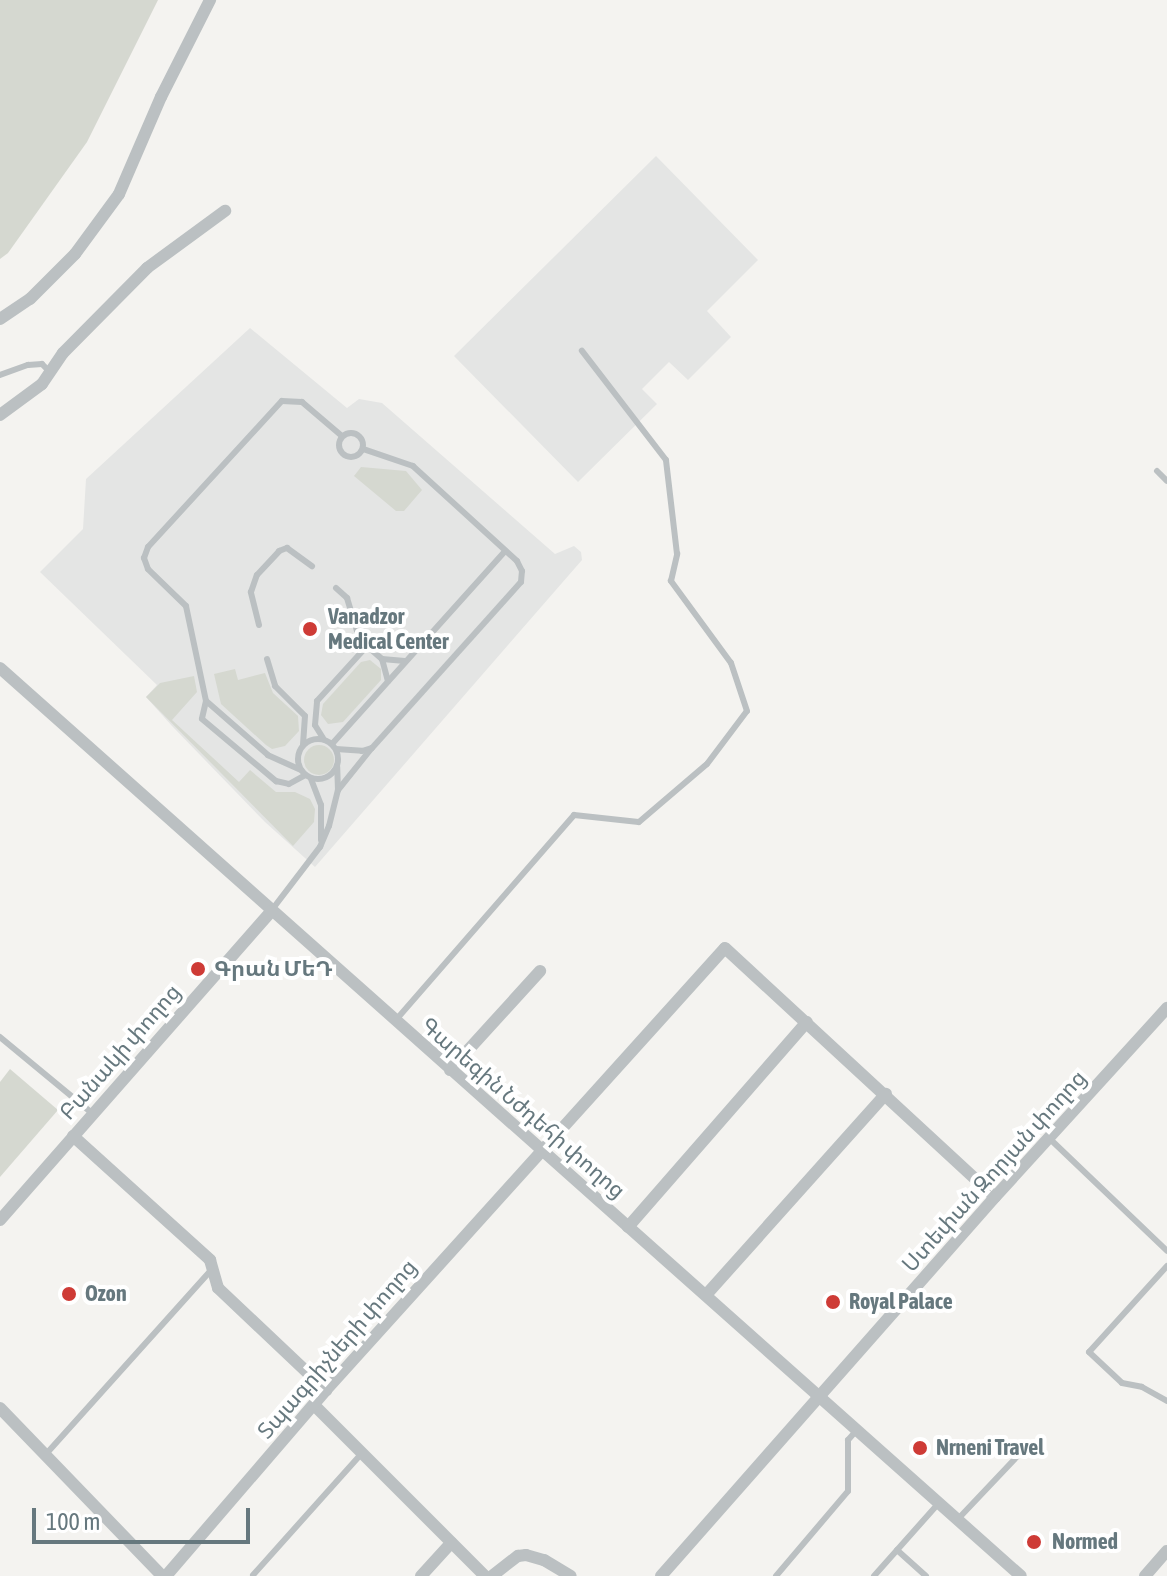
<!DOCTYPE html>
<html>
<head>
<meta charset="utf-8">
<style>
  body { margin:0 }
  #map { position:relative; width:1167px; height:1576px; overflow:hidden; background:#f4f3f0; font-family:"Asap Condensed","Noto Sans Armenian",sans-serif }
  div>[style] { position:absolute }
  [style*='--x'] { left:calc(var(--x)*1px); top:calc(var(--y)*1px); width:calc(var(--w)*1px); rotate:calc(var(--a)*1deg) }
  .built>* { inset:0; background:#e4e5e4 }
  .green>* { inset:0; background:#d5d8d0 }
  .round { border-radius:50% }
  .lane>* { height:6px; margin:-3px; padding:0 3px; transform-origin:3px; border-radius:3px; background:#bbc0c2 }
  .lane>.ring { margin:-3px; padding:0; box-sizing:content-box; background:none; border:6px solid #bbc0c2; border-radius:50% }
  .street>* { height:12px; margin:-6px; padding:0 6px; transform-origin:6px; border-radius:6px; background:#bbc0c2 }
  .dots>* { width:22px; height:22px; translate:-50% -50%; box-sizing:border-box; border:4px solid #fff; border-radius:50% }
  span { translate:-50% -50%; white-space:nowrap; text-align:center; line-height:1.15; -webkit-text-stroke:8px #fff; paint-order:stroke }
  .poi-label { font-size:22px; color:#66787e; font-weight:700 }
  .left { translate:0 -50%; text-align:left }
  .street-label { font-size:22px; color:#66787e }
  .scale { position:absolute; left:32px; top:1508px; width:218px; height:36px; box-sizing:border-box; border:4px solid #66787e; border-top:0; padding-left:10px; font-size:24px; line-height:28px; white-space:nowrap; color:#66787e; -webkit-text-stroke:6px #fff; paint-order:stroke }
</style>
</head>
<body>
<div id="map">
  <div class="built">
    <div style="clip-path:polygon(656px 156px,758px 260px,707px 311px,731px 337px,688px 380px,669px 362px,642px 389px,657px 404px,578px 482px,454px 356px)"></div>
    <div style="clip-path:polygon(250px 328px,347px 408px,359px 399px,382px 403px,555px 554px,574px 546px,581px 552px,582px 560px,315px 867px,265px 822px,172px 726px,146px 697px,157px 685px,40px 572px,83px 529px,86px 479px)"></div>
  </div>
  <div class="green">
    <div style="clip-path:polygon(0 0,158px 0,87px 142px,8px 253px,0 259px)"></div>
    <div style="clip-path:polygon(361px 467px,406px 471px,422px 490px,404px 511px,396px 511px,354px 476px)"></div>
    <div style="clip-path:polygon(370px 660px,381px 669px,381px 680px,343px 722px,328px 724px,321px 715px,323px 704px,361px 662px)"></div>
    <div style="clip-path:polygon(235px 669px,238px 680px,265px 673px,273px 693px,298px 716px,299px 731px,285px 746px,272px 749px,266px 745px,221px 704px,214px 674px)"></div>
    <div style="clip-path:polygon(194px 676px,197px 692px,172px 720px,239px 782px,250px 770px,276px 792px,295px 792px,310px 799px,315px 809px,314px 822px,293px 846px,146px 697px,160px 683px)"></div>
    <div class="round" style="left:304px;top:745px;width:30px;height:30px"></div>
    <div style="clip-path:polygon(10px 1069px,58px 1110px,0 1177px,0 1082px)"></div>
  </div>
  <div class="lane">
    <div style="--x:0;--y:375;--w:30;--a:-20"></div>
    <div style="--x:28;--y:365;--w:14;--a:-4"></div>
    <div style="--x:42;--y:364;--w:10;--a:45"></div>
    <div class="ring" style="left:339px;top:433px;width:18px;height:18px"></div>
    <div style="--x:1157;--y:471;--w:14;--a:45"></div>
    <div style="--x:336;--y:588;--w:15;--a:42"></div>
    <div style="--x:347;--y:598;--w:34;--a:73"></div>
    <div style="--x:357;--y:630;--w:19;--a:58"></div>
    <div style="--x:367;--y:646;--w:20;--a:41"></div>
    <div style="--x:382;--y:659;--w:23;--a:75"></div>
    <div style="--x:259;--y:625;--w:34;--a:-104"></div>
    <div style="--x:251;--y:592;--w:18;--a:-71"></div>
    <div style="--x:257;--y:575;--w:33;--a:-47"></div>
    <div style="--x:279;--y:551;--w:9;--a:-21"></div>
    <div style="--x:287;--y:548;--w:31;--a:36"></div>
    <div style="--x:267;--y:659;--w:28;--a:73"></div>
    <div style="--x:275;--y:686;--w:42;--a:45"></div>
    <div style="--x:305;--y:716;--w:29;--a:94"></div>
    <div style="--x:382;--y:659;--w:23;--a:5"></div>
    <div style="--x:206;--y:701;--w:18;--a:103"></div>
    <div style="--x:202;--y:719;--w:97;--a:40"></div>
    <div style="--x:276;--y:781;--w:13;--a:13"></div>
    <div style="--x:289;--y:784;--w:18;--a:-29"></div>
    <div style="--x:323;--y:738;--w:15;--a:-122"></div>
    <div style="--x:315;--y:725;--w:24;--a:-85"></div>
    <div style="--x:317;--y:701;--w:74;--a:-47.7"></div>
    <div class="ring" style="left:298px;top:739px;width:34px;height:34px"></div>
    <div style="--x:332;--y:744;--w:259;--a:-48.1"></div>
    <div style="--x:336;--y:749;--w:26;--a:4"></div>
    <div style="--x:362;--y:751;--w:10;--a:-17"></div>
    <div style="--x:372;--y:748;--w:223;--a:-48.1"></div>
    <div style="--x:521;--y:582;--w:11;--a:-85"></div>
    <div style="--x:522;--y:571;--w:11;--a:-117"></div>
    <div style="--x:517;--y:561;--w:141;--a:-137.6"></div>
    <div style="--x:413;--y:466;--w:53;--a:-161.2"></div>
    <div style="--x:301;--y:770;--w:36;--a:-156"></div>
    <div style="--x:268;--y:755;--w:82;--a:-138.9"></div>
    <div style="--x:206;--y:701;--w:97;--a:-101.9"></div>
    <div style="--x:186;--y:606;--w:53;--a:-135.8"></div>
    <div style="--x:148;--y:569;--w:12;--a:-110"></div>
    <div style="--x:144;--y:558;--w:12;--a:-70"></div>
    <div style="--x:148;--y:547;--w:198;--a:-47.5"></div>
    <div style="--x:282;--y:401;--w:20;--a:3"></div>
    <div style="--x:302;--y:402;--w:52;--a:40.4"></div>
    <div style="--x:311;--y:779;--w:28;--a:69"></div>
    <div style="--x:321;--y:805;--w:35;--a:90"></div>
    <div style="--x:338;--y:790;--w:53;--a:-51.2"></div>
    <div style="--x:271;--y:911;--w:81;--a:-52.6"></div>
    <div style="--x:320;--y:847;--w:23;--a:-67"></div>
    <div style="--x:329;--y:826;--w:37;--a:-76"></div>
    <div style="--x:338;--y:790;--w:23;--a:-92"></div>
    <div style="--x:395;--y:1021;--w:273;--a:-49"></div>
    <div style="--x:574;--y:815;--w:65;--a:6.1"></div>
    <div style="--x:639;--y:822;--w:89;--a:-40.5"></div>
    <div style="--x:707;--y:764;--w:66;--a:-53"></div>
    <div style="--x:747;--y:711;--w:51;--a:-108.4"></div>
    <div style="--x:731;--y:663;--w:102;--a:-126.2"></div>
    <div style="--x:671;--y:581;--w:28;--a:-77"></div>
    <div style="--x:677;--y:554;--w:95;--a:-96.7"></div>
    <div style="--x:666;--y:460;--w:138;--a:-127.6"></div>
    <div style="--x:0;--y:1037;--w:121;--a:39.6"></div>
    <div style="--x:1050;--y:1139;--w:162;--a:43.7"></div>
    <div style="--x:1167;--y:1266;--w:116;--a:132.2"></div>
    <div style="--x:1089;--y:1352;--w:45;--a:43.2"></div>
    <div style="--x:1122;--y:1383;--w:20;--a:11"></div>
    <div style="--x:1142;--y:1387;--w:29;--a:29"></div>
    <div style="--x:47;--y:1453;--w:247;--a:-48.1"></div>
    <div style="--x:958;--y:1519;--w:103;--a:-46.6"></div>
    <div style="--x:897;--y:1550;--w:39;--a:42"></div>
    <div style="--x:253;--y:1575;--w:164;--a:-48.2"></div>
    <div style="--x:776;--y:1576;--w:111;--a:-49.7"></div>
    <div style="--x:848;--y:1491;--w:51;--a:-90"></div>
    <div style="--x:848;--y:1440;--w:13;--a:-48"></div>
    <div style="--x:874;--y:1576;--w:96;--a:-48.4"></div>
  </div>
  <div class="street">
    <div style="--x:0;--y:319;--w:36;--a:-34"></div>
    <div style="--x:30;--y:299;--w:64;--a:-45"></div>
    <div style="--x:75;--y:254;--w:74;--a:-53.7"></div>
    <div style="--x:119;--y:194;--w:106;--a:-66.6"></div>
    <div style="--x:161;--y:97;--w:109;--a:-63.2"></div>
    <div style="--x:0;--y:415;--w:52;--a:-36.4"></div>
    <div style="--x:42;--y:384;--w:37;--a:-56"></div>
    <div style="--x:63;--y:353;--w:120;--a:-45.3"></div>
    <div style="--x:147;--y:268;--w:97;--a:-36.2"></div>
    <div style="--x:0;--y:668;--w:1366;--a:41.65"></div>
    <div style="--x:450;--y:1070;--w:134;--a:-47.7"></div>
    <div style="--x:73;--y:1136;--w:185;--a:42.1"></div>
    <div style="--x:210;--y:1260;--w:29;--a:74"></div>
    <div style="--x:218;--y:1288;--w:149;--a:43.4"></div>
    <div style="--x:0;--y:1220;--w:411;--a:-48.7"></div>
    <div style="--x:628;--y:1227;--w:272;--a:-48.9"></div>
    <div style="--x:706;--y:1295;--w:270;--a:-48.2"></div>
    <div style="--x:314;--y:1405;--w:242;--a:45"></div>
    <div style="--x:0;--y:1408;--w:233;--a:46"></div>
    <div style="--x:166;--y:1576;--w:245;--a:-49.3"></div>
    <div style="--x:326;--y:1390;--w:595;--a:-47.93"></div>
    <div style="--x:725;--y:948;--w:367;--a:42.7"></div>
    <div style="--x:421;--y:1576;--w:45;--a:-47.7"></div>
    <div style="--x:492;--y:1576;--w:33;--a:-38"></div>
    <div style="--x:518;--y:1556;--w:8;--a:-7"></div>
    <div style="--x:526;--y:1555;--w:19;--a:16"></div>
    <div style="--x:544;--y:1560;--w:31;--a:31"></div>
    <div style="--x:661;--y:1576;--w:505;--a:-48.61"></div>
    <div style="--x:995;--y:1197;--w:256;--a:-47.7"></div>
    <div style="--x:1145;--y:1576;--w:33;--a:-49"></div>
  </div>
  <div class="dots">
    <div style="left:310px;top:629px;background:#ce3b36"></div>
    <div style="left:198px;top:969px;background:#ce3b36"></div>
    <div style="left:69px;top:1294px;background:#ce3b36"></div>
    <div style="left:833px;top:1302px;background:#ce3b36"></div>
    <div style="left:920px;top:1448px;background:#ce3b36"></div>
    <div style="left:1034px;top:1542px;background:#ce3b36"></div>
  </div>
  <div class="poi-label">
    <span class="left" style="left:328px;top:629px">Vanadzor<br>Medical Center</span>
    <span class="left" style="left:214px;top:969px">Գրան ՄեԴ</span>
    <span class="left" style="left:85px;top:1294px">Ozon</span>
    <span class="left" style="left:849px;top:1302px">Royal Palace</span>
    <span class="left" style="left:936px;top:1448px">Nrneni Travel</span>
    <span class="left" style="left:1052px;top:1542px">Normed</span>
  </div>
  <div class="street-label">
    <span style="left:120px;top:1052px;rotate:-49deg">Բանակի փողոց</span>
    <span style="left:523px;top:1108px;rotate:41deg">Գարեգին Նժդեհի փողոց</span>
    <span style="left:994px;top:1171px;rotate:-48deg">Ստեփան Զորյան փողոց</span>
    <span style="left:337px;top:1349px;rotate:-49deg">Տպագրիչների փողոց</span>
  </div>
  <div class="scale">100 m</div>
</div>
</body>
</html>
